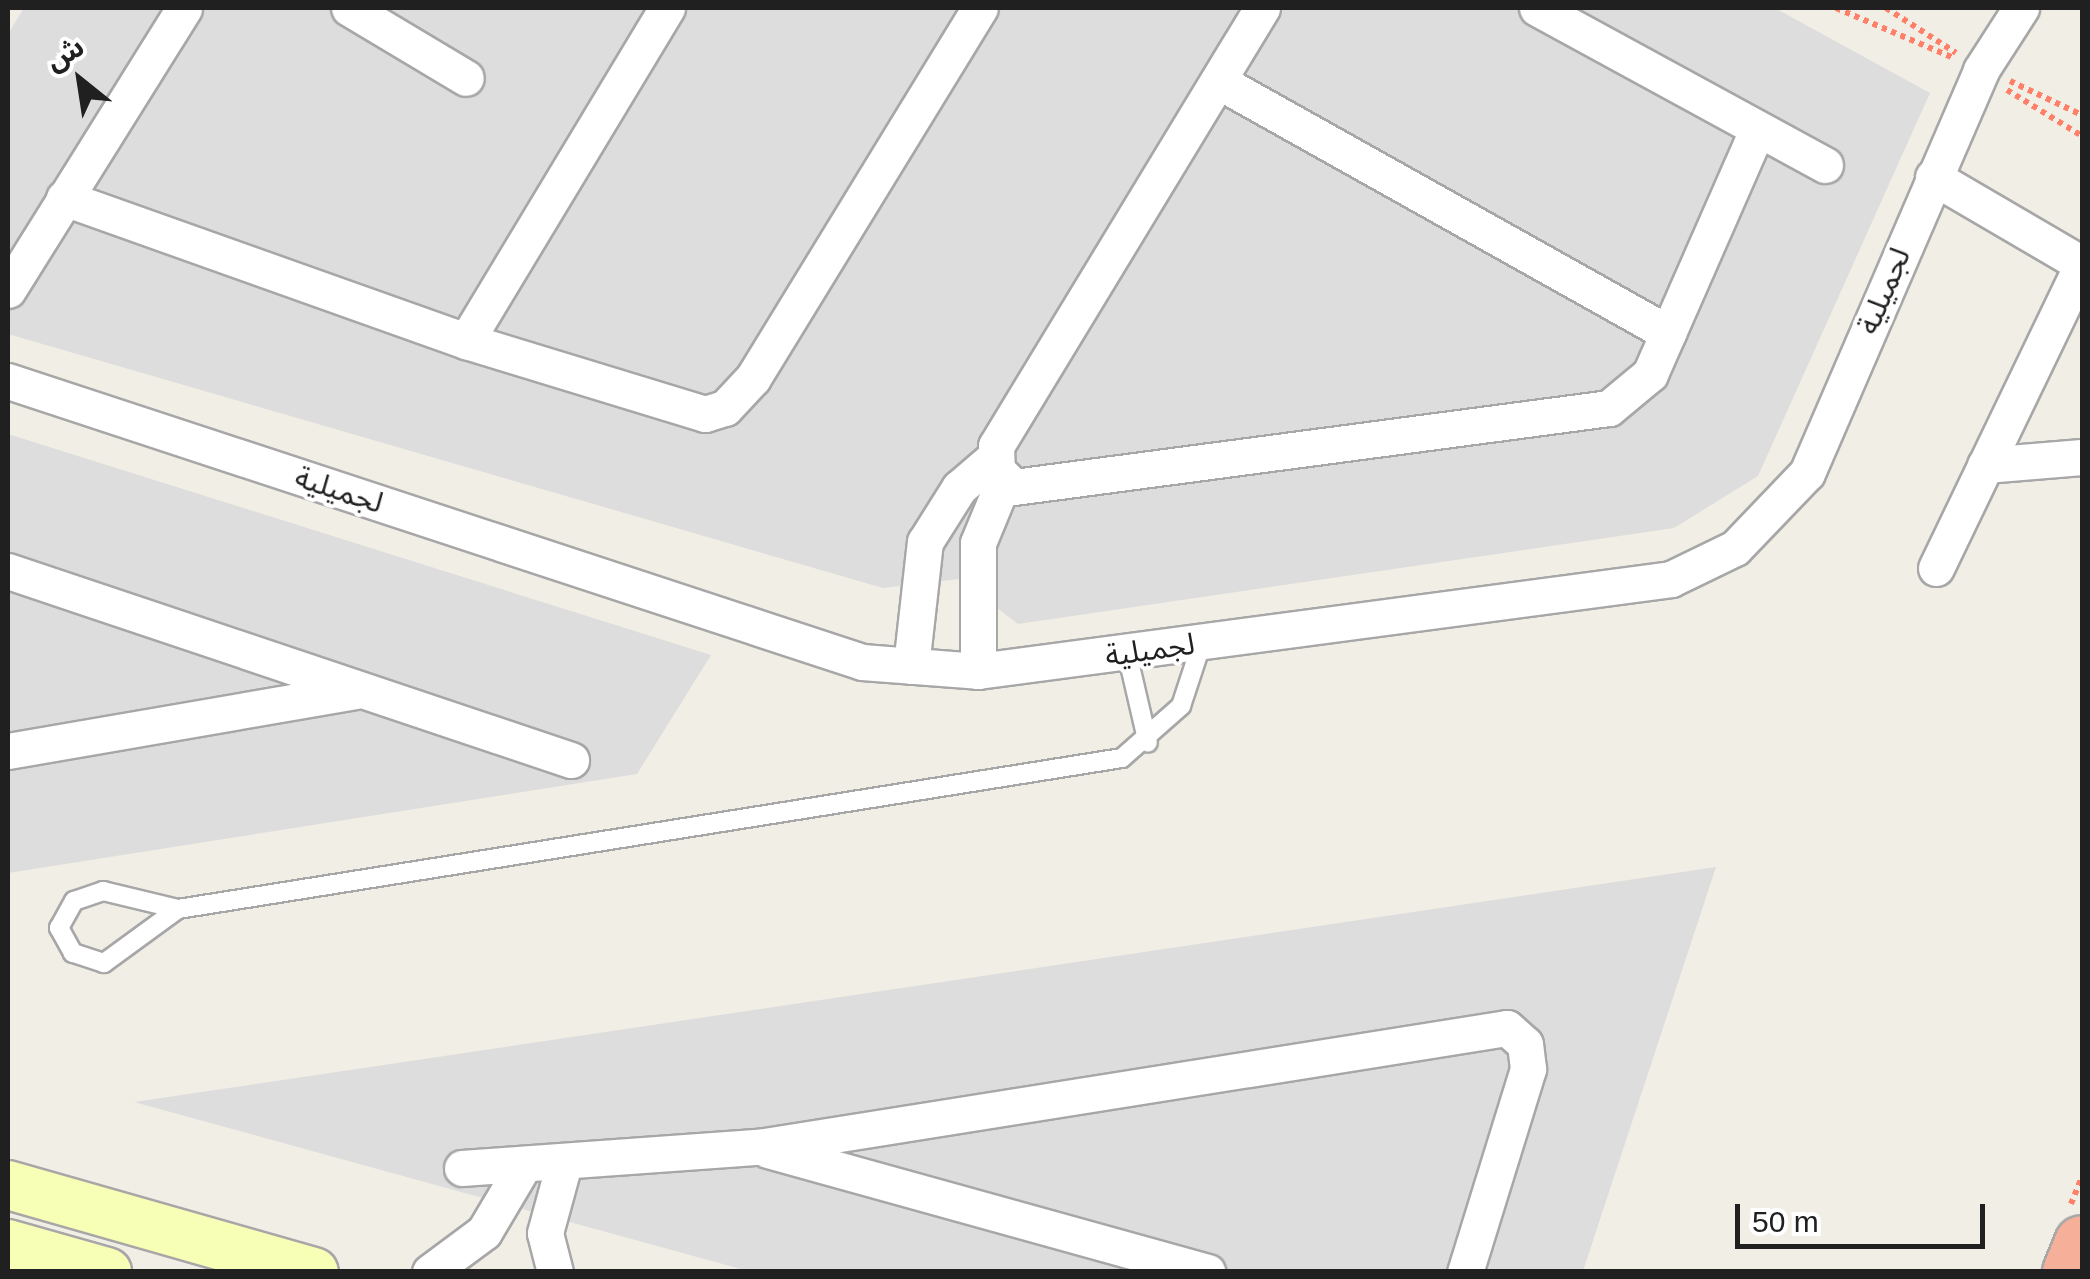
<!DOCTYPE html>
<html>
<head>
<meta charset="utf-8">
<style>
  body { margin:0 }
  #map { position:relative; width:2090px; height:1279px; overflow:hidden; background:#f1eee5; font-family:Arial,"Noto Sans Arabic",sans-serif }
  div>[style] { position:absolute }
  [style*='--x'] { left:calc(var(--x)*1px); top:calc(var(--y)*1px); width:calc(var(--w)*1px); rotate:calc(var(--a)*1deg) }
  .residential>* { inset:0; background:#dedddd }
  .path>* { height:6px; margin-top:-3px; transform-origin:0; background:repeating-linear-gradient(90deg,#ff7f68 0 5px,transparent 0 10px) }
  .roads { filter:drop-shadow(2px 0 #a7a7a7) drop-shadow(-2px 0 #a7a7a7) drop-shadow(0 2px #a7a7a7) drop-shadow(0 -2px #a7a7a7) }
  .service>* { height:18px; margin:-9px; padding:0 9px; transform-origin:9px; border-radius:9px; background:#fff }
  .minor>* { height:35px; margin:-17.5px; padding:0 17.5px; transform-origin:17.5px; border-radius:17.5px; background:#fff }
  .secondary>* { height:48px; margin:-24px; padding:0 24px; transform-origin:24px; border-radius:24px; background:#f7feb6 }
  .trunk>* { height:55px; margin:-27.5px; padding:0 27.5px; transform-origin:27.5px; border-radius:27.5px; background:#f6b099 }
  span { translate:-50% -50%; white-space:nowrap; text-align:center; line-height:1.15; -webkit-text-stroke:8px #fff; paint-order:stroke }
  .street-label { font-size:30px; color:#202020 }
  .frame { position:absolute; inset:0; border:10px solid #202020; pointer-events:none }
  .north { position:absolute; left:30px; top:30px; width:100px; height:100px; -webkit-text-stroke:8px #fff; paint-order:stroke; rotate:330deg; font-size:28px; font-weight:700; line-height:40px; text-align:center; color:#202020 }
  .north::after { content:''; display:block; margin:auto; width:35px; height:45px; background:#202020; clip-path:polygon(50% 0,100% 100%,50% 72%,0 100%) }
  .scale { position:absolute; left:1735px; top:1204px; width:250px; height:45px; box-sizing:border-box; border:5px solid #202020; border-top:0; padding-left:12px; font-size:30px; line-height:35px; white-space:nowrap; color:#202020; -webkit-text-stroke:8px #fff; paint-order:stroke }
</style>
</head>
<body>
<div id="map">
  <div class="residential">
    <div style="clip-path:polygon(24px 8px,1775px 8px,1930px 93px,1758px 476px,1674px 528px,1018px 624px,997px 608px,994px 575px,883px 588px,8px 334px,8px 34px)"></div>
    <div style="clip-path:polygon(8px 434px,711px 655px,637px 774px,8px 873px)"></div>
    <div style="clip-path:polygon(1716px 867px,1583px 1271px,748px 1271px,134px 1102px)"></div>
  </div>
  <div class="path">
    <div style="--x:1836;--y:8;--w:128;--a:23"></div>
    <div style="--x:1886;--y:8;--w:83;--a:32.7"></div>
    <div style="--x:2010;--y:81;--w:80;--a:25.3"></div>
    <div style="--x:2007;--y:90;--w:88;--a:31.5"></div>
    <div style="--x:2071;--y:1204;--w:29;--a:-68"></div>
  </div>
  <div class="roads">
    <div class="service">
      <div style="--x:1127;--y:653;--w:92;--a:76.9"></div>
      <div style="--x:178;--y:909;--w:92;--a:143.9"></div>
      <div style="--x:104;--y:963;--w:33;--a:-162"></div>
      <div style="--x:73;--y:953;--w:29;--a:-119"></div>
      <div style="--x:59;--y:928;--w:31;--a:-61"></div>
      <div style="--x:74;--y:901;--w:31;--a:-19"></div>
      <div style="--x:103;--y:891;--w:77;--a:13.5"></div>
      <div style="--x:178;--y:909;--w:956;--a:-9.09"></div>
      <div style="--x:1122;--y:758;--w:79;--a:-41.4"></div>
      <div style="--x:1181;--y:706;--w:67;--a:-71.8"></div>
    </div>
    <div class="minor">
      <div style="--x:349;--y:8;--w:136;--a:30.9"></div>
      <div style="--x:1262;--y:8;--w:512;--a:121.27"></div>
      <div style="--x:996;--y:446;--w:24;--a:88"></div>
      <div style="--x:997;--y:470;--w:24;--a:45"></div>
      <div style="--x:1014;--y:487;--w:600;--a:-7.56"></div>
      <div style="--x:1609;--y:408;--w:53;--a:-39.7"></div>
      <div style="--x:1650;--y:374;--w:266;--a:-66.3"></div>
      <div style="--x:1537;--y:8;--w:328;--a:28.6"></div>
      <div style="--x:1218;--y:81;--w:516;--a:29.25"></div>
      <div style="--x:1933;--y:177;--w:173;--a:30.3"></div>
      <div style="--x:64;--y:198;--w:427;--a:19.6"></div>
      <div style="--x:466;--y:341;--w:250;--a:17"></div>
      <div style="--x:705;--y:414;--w:21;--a:-17"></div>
      <div style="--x:725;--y:408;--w:41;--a:-47"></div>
      <div style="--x:753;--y:378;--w:434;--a:-58.5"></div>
      <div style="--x:8;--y:290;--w:332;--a:-58"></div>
      <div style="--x:466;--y:341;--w:389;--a:-58.9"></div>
      <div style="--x:8;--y:381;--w:899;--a:18.21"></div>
      <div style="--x:862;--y:662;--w:116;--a:4.4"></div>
      <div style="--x:978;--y:671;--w:699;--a:-7.56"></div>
      <div style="--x:1671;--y:579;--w:71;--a:-25.8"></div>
      <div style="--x:1735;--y:548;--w:104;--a:-46.2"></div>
      <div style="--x:1807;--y:473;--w:439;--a:-66.6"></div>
      <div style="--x:1981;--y:70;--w:74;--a:-57.2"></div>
      <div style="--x:1985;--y:465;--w:97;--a:-4.7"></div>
      <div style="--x:1936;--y:568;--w:337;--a:-64.3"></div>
      <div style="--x:8;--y:571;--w:594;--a:18.56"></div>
      <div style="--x:911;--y:666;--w:125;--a:-83.6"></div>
      <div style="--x:925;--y:542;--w:64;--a:-57.8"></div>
      <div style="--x:959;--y:488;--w:46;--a:-40.6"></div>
      <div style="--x:978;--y:671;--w:128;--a:-90"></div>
      <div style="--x:978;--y:543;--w:68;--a:-67.6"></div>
      <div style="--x:8;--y:751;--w:353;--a:-9.8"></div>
      <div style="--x:768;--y:1150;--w:456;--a:15.5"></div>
      <div style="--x:462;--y:1168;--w:297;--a:-4.1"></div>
      <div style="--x:758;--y:1147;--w:758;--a:-9.03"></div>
      <div style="--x:1507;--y:1028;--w:24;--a:42"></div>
      <div style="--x:1525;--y:1044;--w:25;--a:83"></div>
      <div style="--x:1528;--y:1069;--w:213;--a:107.2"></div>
      <div style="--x:430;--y:1272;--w:67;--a:-36.5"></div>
      <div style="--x:484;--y:1232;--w:74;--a:-59.3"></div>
      <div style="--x:555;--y:1272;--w:40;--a:-104.4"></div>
      <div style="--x:545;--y:1233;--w:68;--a:-74.7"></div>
    </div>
    <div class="secondary">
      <div style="--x:8;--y:1185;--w:318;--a:15.9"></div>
      <div style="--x:8;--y:1244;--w:103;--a:15.8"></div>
    </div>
    <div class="trunk">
      <div style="--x:2070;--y:1272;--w:31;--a:-68"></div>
    </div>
  </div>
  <div class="street-label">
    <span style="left:1884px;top:291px;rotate:-67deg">لجميلية</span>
    <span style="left:339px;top:490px;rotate:18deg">لجميلية</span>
    <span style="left:1150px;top:650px;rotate:-8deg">لجميلية</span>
  </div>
  <div class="frame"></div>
  <div class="north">ش</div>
  <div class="scale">50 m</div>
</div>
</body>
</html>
